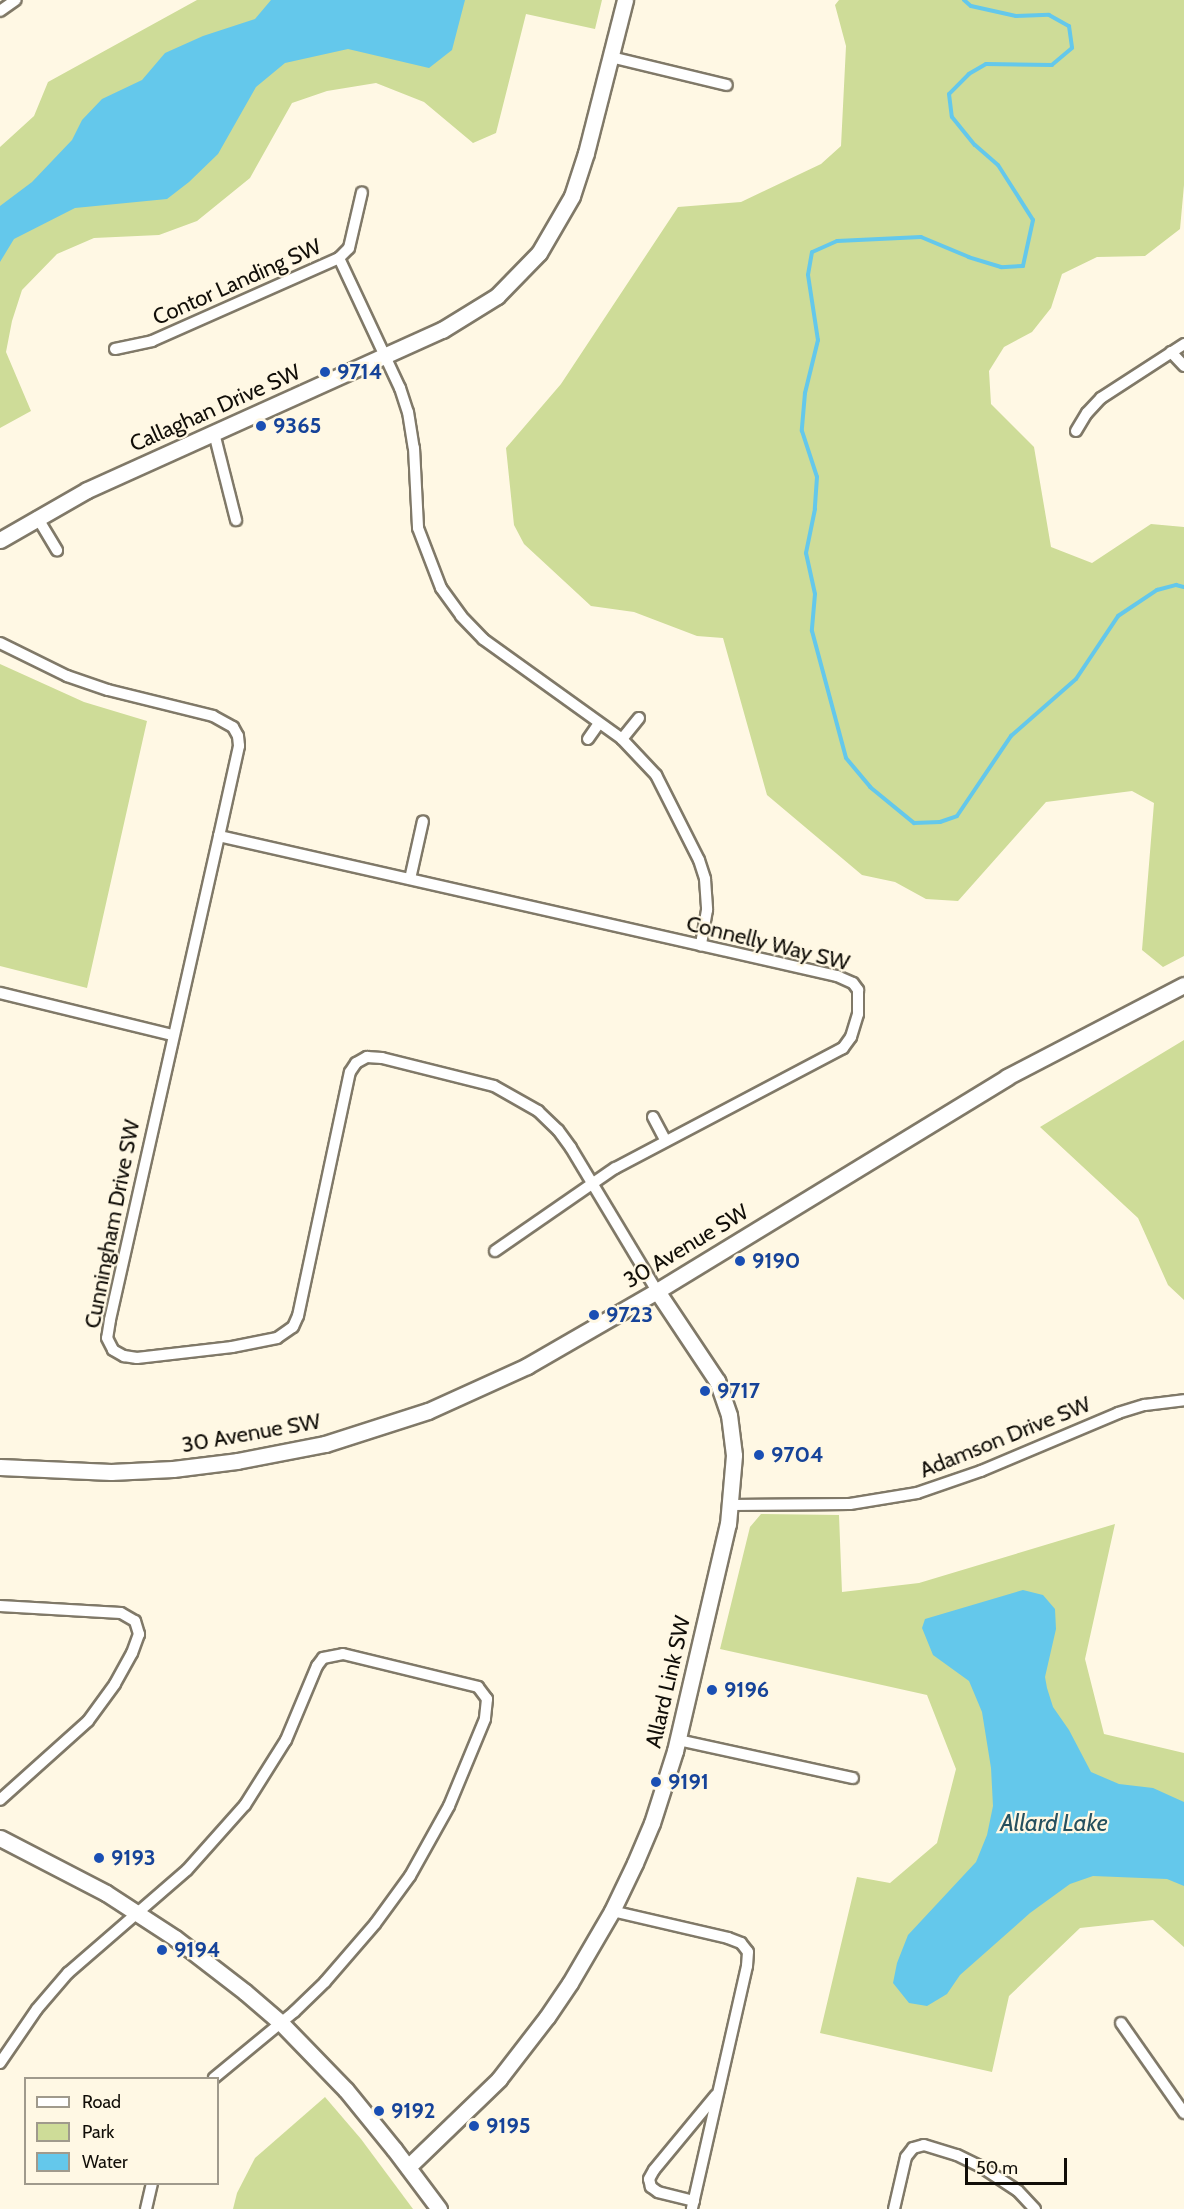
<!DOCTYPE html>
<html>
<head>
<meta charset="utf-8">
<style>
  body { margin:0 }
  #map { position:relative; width:1184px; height:2209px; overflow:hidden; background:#fff8e4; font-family:Cabin,sans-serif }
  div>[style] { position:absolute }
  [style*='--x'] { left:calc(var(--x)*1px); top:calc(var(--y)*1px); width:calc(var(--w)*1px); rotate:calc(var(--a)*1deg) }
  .green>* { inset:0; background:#cedc98 }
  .water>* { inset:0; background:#64c8eb }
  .stream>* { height:4px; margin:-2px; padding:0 2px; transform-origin:2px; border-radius:2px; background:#64c8eb }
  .roads { filter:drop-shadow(2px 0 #807968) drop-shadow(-2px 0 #807968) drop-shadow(0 2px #807968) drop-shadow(0 -2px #807968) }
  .street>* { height:10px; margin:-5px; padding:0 5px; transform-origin:5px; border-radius:5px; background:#fff }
  .secondary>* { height:15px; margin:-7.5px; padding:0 7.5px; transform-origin:7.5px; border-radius:7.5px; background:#fff }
  .dots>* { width:16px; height:16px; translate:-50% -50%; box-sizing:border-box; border:3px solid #fff8e4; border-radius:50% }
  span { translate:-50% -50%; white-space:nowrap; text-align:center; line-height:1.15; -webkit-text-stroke:4.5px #fff8e4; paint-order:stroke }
  .street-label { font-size:22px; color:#110e08 }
  .transit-label { font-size:22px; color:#164399; font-weight:700 }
  .left { translate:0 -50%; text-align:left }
  .water-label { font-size:24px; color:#25505f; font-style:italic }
  .legend { position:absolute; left:24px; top:2077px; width:195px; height:108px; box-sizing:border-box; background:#fff8e4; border:2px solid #a09a8c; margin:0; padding:8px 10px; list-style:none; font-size:18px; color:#110e08 }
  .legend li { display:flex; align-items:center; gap:12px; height:30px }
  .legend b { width:30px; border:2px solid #a09a8c }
  .scale { position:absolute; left:965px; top:2158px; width:102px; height:27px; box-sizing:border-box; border:3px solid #110e08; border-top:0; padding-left:8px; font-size:18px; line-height:21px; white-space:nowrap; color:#110e08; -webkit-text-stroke:4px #fff8e4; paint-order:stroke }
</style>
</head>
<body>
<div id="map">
  <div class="green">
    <div style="clip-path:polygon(197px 0,602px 0,595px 29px,526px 14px,496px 133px,473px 143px,424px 102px,376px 83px,327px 91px,292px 103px,250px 178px,197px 221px,159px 235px,94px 238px,57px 254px,22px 290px,12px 321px,6px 352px,31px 411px,0 428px,0 147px,34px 116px,48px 82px)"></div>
    <div style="clip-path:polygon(839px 0,1184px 0,1184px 185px,1180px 229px,1145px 256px,1097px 257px,1062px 274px,1051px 308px,1032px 332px,1004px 347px,989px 371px,991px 404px,1034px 447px,1051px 547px,1092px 563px,1151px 524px,1184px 527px,1184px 956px,1163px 967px,1142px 950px,1154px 803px,1132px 791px,1046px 802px,958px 901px,926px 899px,895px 882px,862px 875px,767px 795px,723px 638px,697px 636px,634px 612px,591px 606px,524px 544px,514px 525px,506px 448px,561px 384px,678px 207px,741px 202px,821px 164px,841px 146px,846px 46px,835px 5px)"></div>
    <div style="clip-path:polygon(0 664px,84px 702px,147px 721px,87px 988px,0 966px)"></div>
    <div style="clip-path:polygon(1184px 1040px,1184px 1300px,1168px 1285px,1138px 1218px,1040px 1127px)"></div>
    <div style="clip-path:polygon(761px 1514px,839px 1515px,842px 1592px,919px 1583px,1115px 1524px,1085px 1659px,1104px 1734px,1184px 1753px,1184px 1947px,1153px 1920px,1080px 1928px,1009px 1996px,992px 2072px,820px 2033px,857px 1877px,890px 1883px,937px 1843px,956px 1769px,927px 1695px,720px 1649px,750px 1527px)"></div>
    <div style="clip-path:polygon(325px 2097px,361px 2139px,413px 2209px,233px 2209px,237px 2193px,255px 2158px)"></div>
  </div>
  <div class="water">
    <div style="clip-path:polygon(271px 0,465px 0,452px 50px,429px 68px,348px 49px,285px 63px,256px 87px,218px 154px,189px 182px,167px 199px,75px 208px,14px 239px,0 262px,0 206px,32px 182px,72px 140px,82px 120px,102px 99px,142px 80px,165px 53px,203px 36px,255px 19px)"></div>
    <div style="clip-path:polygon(1023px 1590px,1043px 1595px,1055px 1609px,1056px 1629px,1045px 1677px,1047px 1688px,1053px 1707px,1069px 1730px,1091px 1772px,1119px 1784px,1153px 1788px,1184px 1802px,1184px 1886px,1167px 1879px,1093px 1876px,1070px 1884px,1030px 1913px,960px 1975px,947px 1994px,927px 2006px,909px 2003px,893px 1983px,897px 1963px,908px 1935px,976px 1862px,987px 1835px,993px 1806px,991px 1768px,982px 1712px,969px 1681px,933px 1655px,922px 1628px,925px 1619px)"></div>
  </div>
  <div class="stream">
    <div style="--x:964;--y:0;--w:9;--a:41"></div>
    <div style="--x:971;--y:6;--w:46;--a:12.5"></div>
    <div style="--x:1016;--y:16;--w:33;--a:-2"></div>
    <div style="--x:1049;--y:15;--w:23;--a:29"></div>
    <div style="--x:1069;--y:26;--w:22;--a:82"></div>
    <div style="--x:1072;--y:48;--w:26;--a:140"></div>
    <div style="--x:1052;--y:65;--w:66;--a:-179.1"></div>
    <div style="--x:986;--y:64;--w:20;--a:150"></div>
    <div style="--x:969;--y:74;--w:28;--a:135"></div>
    <div style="--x:949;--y:94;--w:23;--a:83"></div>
    <div style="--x:952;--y:117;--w:36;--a:51"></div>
    <div style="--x:975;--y:145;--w:30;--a:41"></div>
    <div style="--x:998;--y:165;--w:65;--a:57.5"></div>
    <div style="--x:1033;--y:220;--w:47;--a:102.3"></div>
    <div style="--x:1023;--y:266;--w:22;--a:177"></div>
    <div style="--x:1001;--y:267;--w:34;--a:-163"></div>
    <div style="--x:969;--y:257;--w:52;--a:-157.4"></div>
    <div style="--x:921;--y:237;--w:84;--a:177.3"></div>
    <div style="--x:837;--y:241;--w:27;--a:156"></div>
    <div style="--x:812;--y:252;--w:23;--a:100"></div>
    <div style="--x:808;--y:275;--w:66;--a:81.3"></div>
    <div style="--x:818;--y:340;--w:55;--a:103.8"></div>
    <div style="--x:805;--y:393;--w:38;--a:95"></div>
    <div style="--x:802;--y:431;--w:48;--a:71.9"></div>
    <div style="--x:817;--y:477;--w:32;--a:94"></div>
    <div style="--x:815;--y:509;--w:45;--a:101.6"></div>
    <div style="--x:806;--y:553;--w:42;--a:77.6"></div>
    <div style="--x:815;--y:594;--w:37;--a:95"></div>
    <div style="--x:812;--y:631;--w:131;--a:75"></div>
    <div style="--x:846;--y:758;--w:38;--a:50"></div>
    <div style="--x:870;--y:787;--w:57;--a:39.3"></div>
    <div style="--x:914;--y:823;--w:26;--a:-2"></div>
    <div style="--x:940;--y:822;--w:18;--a:-19"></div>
    <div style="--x:957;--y:816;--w:97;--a:-56"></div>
    <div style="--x:1011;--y:736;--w:86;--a:-41.2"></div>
    <div style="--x:1076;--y:679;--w:76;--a:-56.3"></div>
    <div style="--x:1118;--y:616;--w:47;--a:-33.7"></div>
    <div style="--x:1157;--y:590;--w:20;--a:-15"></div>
    <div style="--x:1176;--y:585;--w:8;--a:14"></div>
  </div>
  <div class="roads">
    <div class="street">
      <div style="--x:0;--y:11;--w:19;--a:-35"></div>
      <div style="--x:611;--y:57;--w:119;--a:13.6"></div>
      <div style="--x:339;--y:258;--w:144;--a:64.9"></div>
      <div style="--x:400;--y:388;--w:25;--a:72"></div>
      <div style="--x:408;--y:412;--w:36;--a:81"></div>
      <div style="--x:414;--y:448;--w:80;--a:87.1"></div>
      <div style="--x:418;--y:528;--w:64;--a:69"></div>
      <div style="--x:441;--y:588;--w:34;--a:54"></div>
      <div style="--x:461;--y:616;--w:32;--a:46"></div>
      <div style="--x:483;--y:639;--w:171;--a:35.7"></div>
      <div style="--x:622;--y:739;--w:50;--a:46.6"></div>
      <div style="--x:656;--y:775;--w:95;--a:63.2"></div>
      <div style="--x:699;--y:860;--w:20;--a:72"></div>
      <div style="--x:705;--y:879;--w:31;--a:86"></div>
      <div style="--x:707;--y:910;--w:36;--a:100"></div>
      <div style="--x:115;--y:349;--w:38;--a:-12"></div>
      <div style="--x:152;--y:341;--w:205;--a:-23.9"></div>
      <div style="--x:339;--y:258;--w:14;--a:-45"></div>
      <div style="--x:349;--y:248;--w:57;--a:-76.9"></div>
      <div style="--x:1171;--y:352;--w:19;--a:47"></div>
      <div style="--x:1076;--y:431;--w:21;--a:-59"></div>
      <div style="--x:1087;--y:413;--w:21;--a:-47"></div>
      <div style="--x:1101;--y:398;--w:99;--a:-33"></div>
      <div style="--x:214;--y:433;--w:90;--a:75.8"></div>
      <div style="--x:37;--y:517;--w:39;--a:59"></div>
      <div style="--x:0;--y:643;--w:75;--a:26.2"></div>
      <div style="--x:67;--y:676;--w:43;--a:18.9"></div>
      <div style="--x:108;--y:690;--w:108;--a:13.9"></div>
      <div style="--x:213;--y:716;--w:23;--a:29"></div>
      <div style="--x:233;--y:727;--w:10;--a:61"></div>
      <div style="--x:238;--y:736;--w:10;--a:84"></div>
      <div style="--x:239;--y:746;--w:92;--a:102.5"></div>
      <div style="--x:219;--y:836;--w:496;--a:102.7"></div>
      <div style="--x:110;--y:1320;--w:18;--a:99"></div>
      <div style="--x:107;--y:1338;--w:13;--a:63"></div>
      <div style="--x:113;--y:1350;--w:13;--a:29"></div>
      <div style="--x:124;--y:1356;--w:13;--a:9"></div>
      <div style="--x:137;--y:1358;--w:96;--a:-6.6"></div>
      <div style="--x:232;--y:1347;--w:46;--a:-11.3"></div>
      <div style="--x:277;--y:1338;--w:19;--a:-35"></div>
      <div style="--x:293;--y:1327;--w:12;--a:-66"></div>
      <div style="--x:298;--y:1316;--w:249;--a:-78"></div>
      <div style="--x:350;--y:1072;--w:11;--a:-56"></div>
      <div style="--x:356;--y:1063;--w:13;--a:-29"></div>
      <div style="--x:367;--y:1057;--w:15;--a:4"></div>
      <div style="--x:382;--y:1058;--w:115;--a:14"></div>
      <div style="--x:494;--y:1086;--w:51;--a:29.6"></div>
      <div style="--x:538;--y:1111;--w:28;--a:44"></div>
      <div style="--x:558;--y:1130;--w:22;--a:54"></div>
      <div style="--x:571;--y:1148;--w:167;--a:59"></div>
      <div style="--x:588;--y:739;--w:19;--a:-55"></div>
      <div style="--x:622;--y:739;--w:27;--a:-51"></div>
      <div style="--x:219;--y:836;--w:634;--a:12.76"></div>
      <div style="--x:837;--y:976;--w:17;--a:24"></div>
      <div style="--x:853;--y:983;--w:9;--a:54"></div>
      <div style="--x:858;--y:990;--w:24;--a:90"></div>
      <div style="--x:858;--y:1014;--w:24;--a:107"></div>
      <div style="--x:851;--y:1037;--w:14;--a:126"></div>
      <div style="--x:843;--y:1048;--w:258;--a:152.2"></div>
      <div style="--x:615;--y:1168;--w:146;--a:145.3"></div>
      <div style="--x:410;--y:879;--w:59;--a:-77.4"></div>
      <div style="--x:0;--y:993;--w:177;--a:13.7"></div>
      <div style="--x:653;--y:1117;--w:27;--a:62"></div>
      <div style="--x:731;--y:1505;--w:119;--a:-0.5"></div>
      <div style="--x:850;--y:1504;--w:68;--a:-9.3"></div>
      <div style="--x:917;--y:1493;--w:68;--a:-19"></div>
      <div style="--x:981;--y:1471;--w:149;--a:-22.9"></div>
      <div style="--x:1118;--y:1413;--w:28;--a:-17"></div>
      <div style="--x:1145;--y:1405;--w:39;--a:-7"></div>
      <div style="--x:0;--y:1606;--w:121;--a:3.3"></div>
      <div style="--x:121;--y:1613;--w:16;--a:30"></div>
      <div style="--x:135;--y:1621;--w:14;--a:73"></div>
      <div style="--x:139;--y:1634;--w:20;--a:110"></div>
      <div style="--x:132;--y:1653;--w:35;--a:119"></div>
      <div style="--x:115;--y:1684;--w:46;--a:126.1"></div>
      <div style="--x:88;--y:1721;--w:118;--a:138.1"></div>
      <div style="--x:678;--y:1740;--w:179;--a:12.3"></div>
      <div style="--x:612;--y:1911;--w:119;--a:13.1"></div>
      <div style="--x:728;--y:1938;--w:14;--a:21"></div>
      <div style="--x:741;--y:1943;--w:11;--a:52"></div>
      <div style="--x:748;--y:1952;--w:14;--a:94"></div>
      <div style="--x:747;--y:1966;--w:249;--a:102.8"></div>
      <div style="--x:1121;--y:2023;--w:110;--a:55"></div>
      <div style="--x:0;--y:2063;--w:65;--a:-55.6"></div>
      <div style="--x:37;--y:2009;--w:48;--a:-49.3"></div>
      <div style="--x:68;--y:1973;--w:157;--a:-40.9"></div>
      <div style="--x:187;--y:1870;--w:87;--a:-48.3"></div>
      <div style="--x:245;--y:1805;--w:77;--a:-57.8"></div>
      <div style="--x:286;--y:1740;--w:80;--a:-67.3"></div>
      <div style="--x:317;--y:1666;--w:10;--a:-53"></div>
      <div style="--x:323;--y:1658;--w:20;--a:-11"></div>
      <div style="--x:343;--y:1654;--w:139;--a:13.7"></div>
      <div style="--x:478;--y:1687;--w:15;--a:53"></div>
      <div style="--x:487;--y:1699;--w:20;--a:96"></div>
      <div style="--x:485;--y:1719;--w:94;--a:112.5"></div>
      <div style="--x:449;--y:1806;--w:80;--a:119.1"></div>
      <div style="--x:410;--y:1876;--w:59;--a:126.1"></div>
      <div style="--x:375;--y:1924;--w:77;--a:130.8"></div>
      <div style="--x:325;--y:1982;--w:43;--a:135.9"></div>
      <div style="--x:294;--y:2012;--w:104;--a:140.5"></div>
      <div style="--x:694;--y:2201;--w:37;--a:-166"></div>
      <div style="--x:658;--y:2192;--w:9;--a:-144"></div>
      <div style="--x:651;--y:2187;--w:8;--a:-104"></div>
      <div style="--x:649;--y:2179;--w:10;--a:-61"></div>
      <div style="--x:654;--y:2170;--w:97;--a:-50.4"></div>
      <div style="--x:146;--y:2209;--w:26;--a:-77"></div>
      <div style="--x:894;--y:2209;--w:53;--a:-77"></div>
      <div style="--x:906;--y:2157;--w:11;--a:-52"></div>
      <div style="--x:913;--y:2148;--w:11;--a:-15"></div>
      <div style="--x:924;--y:2145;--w:34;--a:17"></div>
      <div style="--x:957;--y:2155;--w:25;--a:26"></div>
      <div style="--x:980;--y:2166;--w:45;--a:33.3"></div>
      <div style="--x:1018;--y:2191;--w:25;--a:47"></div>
    </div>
    <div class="secondary">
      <div style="--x:0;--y:540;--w:100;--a:-29.9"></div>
      <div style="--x:87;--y:490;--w:389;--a:-24.3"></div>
      <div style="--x:442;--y:330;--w:65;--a:-31.7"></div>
      <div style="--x:497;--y:296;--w:60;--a:-45.7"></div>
      <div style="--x:539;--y:253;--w:66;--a:-59.9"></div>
      <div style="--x:572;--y:196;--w:45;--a:-72"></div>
      <div style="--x:586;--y:153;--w:158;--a:-75.7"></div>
      <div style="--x:0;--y:1467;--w:111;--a:2.6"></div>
      <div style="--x:111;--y:1472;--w:62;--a:-2.8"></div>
      <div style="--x:173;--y:1469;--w:64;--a:-7.1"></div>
      <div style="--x:237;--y:1461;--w:90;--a:-10.9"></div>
      <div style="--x:325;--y:1444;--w:108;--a:-17.8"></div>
      <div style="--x:428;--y:1411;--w:109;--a:-24.4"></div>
      <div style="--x:527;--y:1366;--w:150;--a:-30"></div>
      <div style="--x:657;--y:1291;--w:410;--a:-31.4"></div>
      <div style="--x:1007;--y:1077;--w:199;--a:-27.5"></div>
      <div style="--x:0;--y:1838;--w:119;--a:27.4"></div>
      <div style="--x:106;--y:1893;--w:82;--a:33.1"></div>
      <div style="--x:175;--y:1938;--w:88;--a:37.6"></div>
      <div style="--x:245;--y:1992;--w:48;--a:40.7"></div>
      <div style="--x:281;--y:2023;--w:93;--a:45.9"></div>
      <div style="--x:346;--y:2090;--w:76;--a:50.9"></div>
      <div style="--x:394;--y:2149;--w:75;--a:53.1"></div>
      <div style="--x:408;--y:2167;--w:127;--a:-44"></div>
      <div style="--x:499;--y:2079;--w:78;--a:-52.3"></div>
      <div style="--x:547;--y:2017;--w:41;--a:-55.9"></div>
      <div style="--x:570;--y:1983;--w:83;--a:-59.7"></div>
      <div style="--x:612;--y:1911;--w:53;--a:-64.4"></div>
      <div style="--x:635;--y:1863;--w:43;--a:-67"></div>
      <div style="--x:652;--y:1823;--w:76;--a:-72.3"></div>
      <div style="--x:675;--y:1751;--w:233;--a:-76.9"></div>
      <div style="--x:728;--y:1524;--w:69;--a:-85"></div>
      <div style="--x:734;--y:1455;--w:40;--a:-97.1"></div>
      <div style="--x:729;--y:1415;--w:36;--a:-109"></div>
      <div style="--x:717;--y:1381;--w:108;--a:-123.7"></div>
    </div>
  </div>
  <div class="dots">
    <div style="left:325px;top:372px;background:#1a4fb4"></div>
    <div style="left:261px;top:426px;background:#1a4fb4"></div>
    <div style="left:740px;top:1261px;background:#1a4fb4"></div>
    <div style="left:594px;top:1315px;background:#1a4fb4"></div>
    <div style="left:705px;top:1391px;background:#1a4fb4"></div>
    <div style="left:759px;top:1455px;background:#1a4fb4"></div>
    <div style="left:712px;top:1690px;background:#1a4fb4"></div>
    <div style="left:656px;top:1782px;background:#1a4fb4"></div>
    <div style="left:99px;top:1858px;background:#1a4fb4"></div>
    <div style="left:162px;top:1950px;background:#1a4fb4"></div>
    <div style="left:379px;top:2111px;background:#1a4fb4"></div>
    <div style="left:474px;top:2126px;background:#1a4fb4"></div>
  </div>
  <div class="street-label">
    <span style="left:237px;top:282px;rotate:-24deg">Contor Landing SW</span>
    <span style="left:215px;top:408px;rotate:-24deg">Callaghan Drive SW</span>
    <span style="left:768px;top:943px;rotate:14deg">Connelly Way SW</span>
    <span style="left:112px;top:1224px;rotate:-79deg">Cunningham Drive SW</span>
    <span style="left:686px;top:1246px;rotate:-31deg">30 Avenue SW</span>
    <span style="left:251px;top:1433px;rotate:-10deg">30 Avenue SW</span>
    <span style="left:1005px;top:1437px;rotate:-22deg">Adamson Drive SW</span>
    <span style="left:668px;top:1682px;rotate:-77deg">Allard Link SW</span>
  </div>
  <div class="transit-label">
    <span class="left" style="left:337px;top:372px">9714</span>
    <span class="left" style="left:273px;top:426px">9365</span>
    <span class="left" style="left:752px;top:1261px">9190</span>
    <span class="left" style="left:606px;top:1315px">9723</span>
    <span class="left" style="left:717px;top:1391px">9717</span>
    <span class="left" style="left:771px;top:1455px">9704</span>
    <span class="left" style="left:724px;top:1690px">9196</span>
    <span class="left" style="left:668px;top:1782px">9191</span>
    <span class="left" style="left:111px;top:1858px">9193</span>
    <span class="left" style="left:174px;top:1950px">9194</span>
    <span class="left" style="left:391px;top:2111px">9192</span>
    <span class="left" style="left:486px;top:2126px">9195</span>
  </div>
  <div class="water-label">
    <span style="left:1054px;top:1823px">Allard Lake</span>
  </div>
  <ul class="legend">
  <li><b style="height:8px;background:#fff"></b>Road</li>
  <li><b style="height:16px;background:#cedc98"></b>Park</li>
  <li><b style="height:16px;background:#64c8eb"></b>Water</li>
  </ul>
  <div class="scale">50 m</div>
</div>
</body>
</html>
